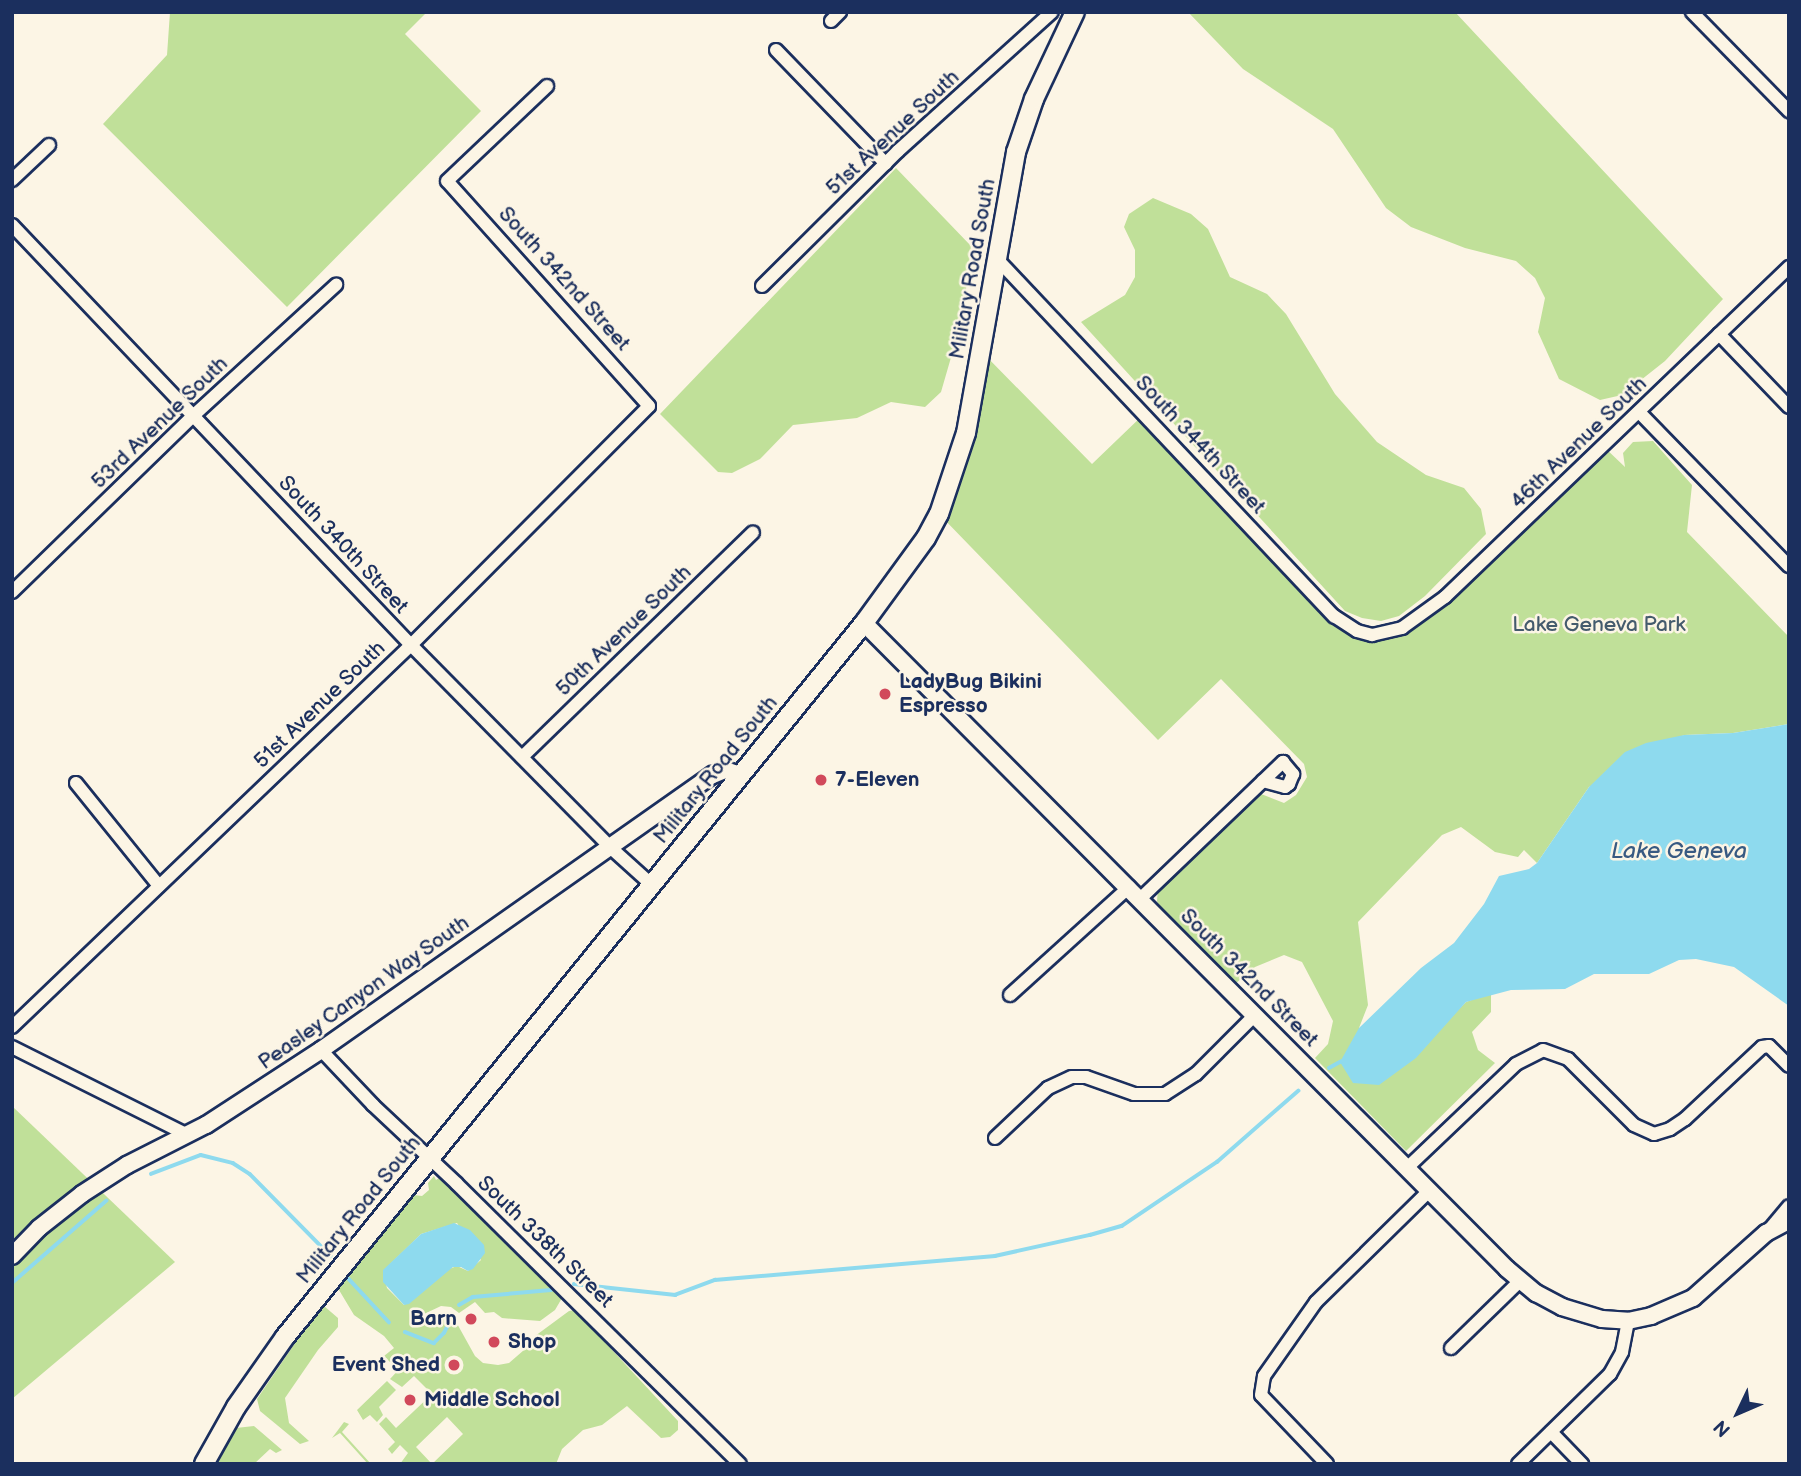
<!DOCTYPE html>
<html>
<head>
<meta charset="utf-8">
<style>
  body { margin:0 }
  #map { position:relative; width:1801px; height:1476px; overflow:hidden; background:#fcf5e5; font-family:"Balsamiq Sans",sans-serif }
  div>[style] { position:absolute }
  [style*='--x'] { left:calc(var(--x)*1px); top:calc(var(--y)*1px); width:calc(var(--w)*1px); rotate:calc(var(--a)*1deg) }
  .green>* { inset:0; background:#c0e099 }
  .water>* { inset:0; background:#8edaee }
  .stream>* { height:3.5px; margin:-1.75px; padding:0 1.75px; transform-origin:1.75px; border-radius:1.75px; background:#8edaee }
  .roads { filter:drop-shadow(2px 0 #1b2f5e) drop-shadow(-2px 0 #1b2f5e) drop-shadow(0 2px #1b2f5e) drop-shadow(0 -2px #1b2f5e) }
  .minor>* { height:12px; margin:-6px; padding:0 6px; transform-origin:6px; border-radius:6px; background:#fcf5e5 }
  .tertiary>* { height:16px; margin:-8px; padding:0 8px; transform-origin:8px; border-radius:8px; background:#fcf5e5 }
  .secondary>* { height:18px; margin:-9px; padding:0 9px; transform-origin:9px; border-radius:9px; background:#fcf5e5 }
  .dots>* { width:19px; height:19px; translate:-50% -50%; box-sizing:border-box; border:4px solid #fcf5e5; border-radius:50% }
  span { translate:-50% -50%; white-space:nowrap; text-align:center; line-height:1.15; -webkit-text-stroke:5px #fcf5e5; paint-order:stroke }
  .street-label { font-size:21px; color:#1b2f5e }
  .park-label { font-size:21px; color:#445b6d }
  .poi-label { font-size:21px; color:#1b2f5e; font-weight:700 }
  .left { translate:0 -50%; text-align:left }
  .right { translate:-100% -50%; text-align:right }
  .water-label { font-size:23px; color:#385a82; font-style:italic }
  .frame { position:absolute; inset:0; border:14px solid #1b2f5e; pointer-events:none }
  .north { position:absolute; left:1703px; top:1378px; width:70px; height:70px; -webkit-text-stroke:5px #fcf5e5; paint-order:stroke; rotate:226deg; font-size:19px; font-weight:700; line-height:28px; text-align:center; color:#1b2f5e }
  .north::after { content:''; display:block; margin:auto; width:24px; height:32px; background:#1b2f5e; clip-path:polygon(50% 0,100% 100%,50% 72%,0 100%) }
</style>
</head>
<body>
<div id="map">
  <div class="green">
    <div style="clip-path:polygon(170px 12px,427px 12px,405px 34px,481px 111px,287px 307px,103px 124px,167px 55px)"></div>
    <div style="clip-path:polygon(1188px 12px,1455px 12px,1723px 299px,1665px 361px,1622px 395px,1600px 400px,1559px 379px,1538px 332px,1545px 298px,1535px 278px,1516px 261px,1465px 248px,1411px 227px,1386px 208px,1333px 129px,1243px 69px)"></div>
    <div style="clip-path:polygon(896px 168px,971px 246px,963px 316px,941px 392px,925px 407px,891px 402px,857px 418px,793px 425px,760px 459px,732px 473px,718px 472px,660px 414px)"></div>
    <div style="clip-path:polygon(1153px 198px,1191px 214px,1208px 229px,1230px 277px,1267px 294px,1286px 314px,1335px 394px,1377px 442px,1426px 475px,1464px 488px,1481px 509px,1486px 534px,1425px 596px,1399px 616px,1381px 621px,1362px 618px,1345px 611px,1081px 322px,1125px 295px,1135px 277px,1135px 250px,1124px 227px,1129px 214px)"></div>
    <div style="clip-path:polygon(982px 352px,1092px 464px,1144px 414px,1357px 631px,1402px 628px,1603px 446px,1625px 467px,1623px 453px,1633px 442px,1653px 441px,1692px 485px,1687px 532px,1789px 637px,1789px 724px,1733px 733px,1684px 735px,1589px 787px,1537px 863px,1524px 850px,1518px 857px,1495px 852px,1461px 827px,1442px 835px,1358px 922px,1368px 1005px,1359px 1028px,1456px 1012px,1466px 1002px,1491px 993px,1491px 1012px,1472px 1032px,1478px 1050px,1495px 1063px,1406px 1151px,1315px 1058px,1328px 1044px,1333px 1021px,1302px 962px,1284px 955px,1255px 967px,1235px 984px,1229px 977px,1226px 979px,1160px 912px,1157px 901px,1158px 888px,1256px 792px,1284px 803px,1296px 795px,1307px 777px,1304px 764px,1221px 679px,1158px 740px,939px 514px)"></div>
    <div style="clip-path:polygon(12px 1106px,175px 1262px,12px 1399px)"></div>
    <div style="clip-path:polygon(evenodd,434px 1176px,436px 1180px,442px 1176px,562px 1298px,555px 1310px,540px 1321px,502px 1318px,494px 1312px,485px 1313px,475px 1302px,459px 1313px,451px 1307px,441px 1306px,422px 1315px,420px 1321px,439px 1316px,455px 1320px,475px 1356px,483px 1363px,498px 1365px,509px 1363px,524px 1350px,531px 1339px,569px 1311px,575px 1310px,678px 1421px,678px 1430px,670px 1437px,661px 1438px,627px 1406px,602px 1425px,583px 1430px,562px 1449px,556px 1464px,432px 1464px,463px 1434px,447px 1417px,416px 1447px,432px 1464px,400px 1464px,408px 1453px,400px 1445px,392px 1454px,388px 1449px,395px 1442px,379px 1424px,386px 1417px,396px 1428px,432px 1394px,414px 1376px,402px 1387px,390px 1379px,403px 1365px,396px 1358px,390px 1362px,384px 1356px,394px 1348px,384px 1336px,354px 1315px,339px 1290px,346px 1273px,401px 1203px,414px 1195px,422px 1196px,429px 1190px,428px 1183px,434px 1176px,457px 1223px,481px 1260px,468px 1271px,457px 1266px,449px 1269px,404px 1305px,387px 1288px,383px 1271px,421px 1234px,457px 1223px)"></div>
    <div style="clip-path:polygon(324px 1306px,338px 1318px,338px 1327px,318px 1350px,285px 1398px,289px 1423px,309px 1441px,300px 1444px,260px 1411px,257px 1399px,304px 1330px)"></div>
    <div style="clip-path:polygon(387px 1381px,396px 1390px,379px 1407px,383px 1415px,377px 1422px,370px 1415px,363px 1420px,357px 1410px)"></div>
    <div style="clip-path:polygon(344px 1422px,349px 1424px,342px 1432px,371px 1464px,368px 1464px,340px 1433px,332px 1438px)"></div>
    <div style="clip-path:polygon(254px 1426px,282px 1450px,276px 1453px,270px 1449px,254px 1464px,216px 1464px,236px 1428px)"></div>
  </div>
  <div class="water">
    <div style="clip-path:polygon(1789px 724px,1789px 1006px,1734px 967px,1696px 959px,1679px 960px,1649px 974px,1594px 974px,1565px 989px,1511px 990px,1466px 1002px,1416px 1058px,1379px 1085px,1353px 1083px,1340px 1062px,1359px 1028px,1421px 968px,1454px 943px,1484px 904px,1499px 876px,1529px 869px,1537px 863px,1589px 787px,1625px 752px,1646px 743px,1684px 735px,1733px 733px)"></div>
    <div style="clip-path:polygon(454px 1223px,470px 1230px,484px 1245px,485px 1253px,473px 1269px,468px 1271px,461px 1267px,453px 1267px,409px 1304px,404px 1305px,383px 1282px,383px 1270px,421px 1234px)"></div>
  </div>
  <div class="stream">
    <div style="--x:1329;--y:1068;--w:13;--a:-29"></div>
    <div style="--x:151;--y:1174;--w:53;--a:-20.8"></div>
    <div style="--x:201;--y:1155;--w:33;--a:14"></div>
    <div style="--x:233;--y:1163;--w:20;--a:33"></div>
    <div style="--x:250;--y:1174;--w:115;--a:45.4"></div>
    <div style="--x:349;--y:1279;--w:59;--a:47.1"></div>
    <div style="--x:12;--y:1283;--w:125;--a:-41.1"></div>
    <div style="--x:574;--y:1284;--w:102;--a:6.2"></div>
    <div style="--x:675;--y:1295;--w:43;--a:-20.6"></div>
    <div style="--x:715;--y:1280;--w:281;--a:-4.9"></div>
    <div style="--x:995;--y:1256;--w:97;--a:-12.5"></div>
    <div style="--x:1090;--y:1235;--w:33;--a:-16"></div>
    <div style="--x:1122;--y:1226;--w:115;--a:-34"></div>
    <div style="--x:1217;--y:1162;--w:108;--a:-41.2"></div>
    <div style="--x:459;--y:1305;--w:16;--a:-30"></div>
    <div style="--x:473;--y:1297;--w:78;--a:-5.1"></div>
    <div style="--x:405;--y:1332;--w:31;--a:21"></div>
    <div style="--x:434;--y:1343;--w:14;--a:-45"></div>
    <div style="--x:444;--y:1333;--w:18;--a:-63"></div>
  </div>
  <div class="roads">
    <div class="minor">
      <div style="--x:1692;--y:12;--w:139;--a:45.6"></div>
      <div style="--x:831;--y:21;--w:13;--a:-45"></div>
      <div style="--x:776;--y:50;--w:158;--a:46"></div>
      <div style="--x:12;--y:180;--w:51;--a:-43.4"></div>
      <div style="--x:12;--y:225;--w:579;--a:46.47"></div>
      <div style="--x:411;--y:645;--w:284;--a:45.4"></div>
      <div style="--x:610;--y:847;--w:57;--a:42.1"></div>
      <div style="--x:998;--y:260;--w:490;--a:46.7"></div>
      <div style="--x:1334;--y:616;--w:27;--a:33"></div>
      <div style="--x:1357;--y:631;--w:16;--a:15"></div>
      <div style="--x:1372;--y:635;--w:31;--a:-13"></div>
      <div style="--x:1402;--y:628;--w:53;--a:-35.8"></div>
      <div style="--x:1445;--y:597;--w:477;--a:-43.8"></div>
      <div style="--x:762;--y:286;--w:192;--a:-44.8"></div>
      <div style="--x:898;--y:151;--w:207;--a:-42.1"></div>
      <div style="--x:1719;--y:334;--w:101;--a:46.2"></div>
      <div style="--x:1639;--y:412;--w:215;--a:45.8"></div>
      <div style="--x:12;--y:592;--w:254;--a:-44.2"></div>
      <div style="--x:194;--y:415;--w:193;--a:-42.5"></div>
      <div style="--x:522;--y:757;--w:322;--a:-44.2"></div>
      <div style="--x:76;--y:783;--w:132;--a:51.1"></div>
      <div style="--x:1141;--y:898;--w:197;--a:-43.8"></div>
      <div style="--x:1283;--y:762;--w:16;--a:50"></div>
      <div style="--x:1293;--y:774;--w:11;--a:112"></div>
      <div style="--x:1289;--y:784;--w:5;--a:143"></div>
      <div style="--x:1285;--y:787;--w:23;--a:-165"></div>
      <div style="--x:1010;--y:995;--w:161;--a:-42.2"></div>
      <div style="--x:12;--y:1027;--w:552;--a:-43.75"></div>
      <div style="--x:411;--y:645;--w:337;--a:-45.1"></div>
      <div style="--x:649;--y:406;--w:302;--a:-131.9"></div>
      <div style="--x:447;--y:181;--w:138;--a:-43.5"></div>
      <div style="--x:12;--y:1047;--w:197;--a:26.6"></div>
      <div style="--x:321;--y:1050;--w:76;--a:46.6"></div>
      <div style="--x:373;--y:1105;--w:115;--a:43.2"></div>
      <div style="--x:457;--y:1184;--w:398;--a:44.7"></div>
      <div style="--x:995;--y:1138;--w:73;--a:-43.3"></div>
      <div style="--x:1048;--y:1088;--w:26;--a:-25"></div>
      <div style="--x:1072;--y:1077;--w:14;--a:0"></div>
      <div style="--x:1086;--y:1077;--w:51;--a:19.5"></div>
      <div style="--x:1134;--y:1094;--w:31;--a:0"></div>
      <div style="--x:1165;--y:1094;--w:37;--a:-33"></div>
      <div style="--x:1196;--y:1074;--w:83;--a:-45"></div>
      <div style="--x:1408;--y:1167;--w:149;--a:-43.6"></div>
      <div style="--x:1516;--y:1064;--w:30;--a:-27"></div>
      <div style="--x:1543;--y:1050;--w:27;--a:20"></div>
      <div style="--x:1568;--y:1059;--w:93;--a:45"></div>
      <div style="--x:1634;--y:1125;--w:22;--a:24"></div>
      <div style="--x:1654;--y:1134;--w:17;--a:-17"></div>
      <div style="--x:1670;--y:1129;--w:18;--a:-34"></div>
      <div style="--x:1685;--y:1119;--w:105;--a:-43.1"></div>
      <div style="--x:1762;--y:1047;--w:7;--a:-8"></div>
      <div style="--x:1769;--y:1046;--w:28;--a:45"></div>
      <div style="--x:1769;--y:1230;--w:31;--a:-50"></div>
      <div style="--x:1451;--y:1348;--w:96;--a:-44.2"></div>
      <div style="--x:1551;--y:1432;--w:45;--a:45.9"></div>
      <div style="--x:1327;--y:1464;--w:95;--a:-133.7"></div>
      <div style="--x:1261;--y:1395;--w:19;--a:-81"></div>
      <div style="--x:1264;--y:1376;--w:90;--a:-54.9"></div>
      <div style="--x:1316;--y:1302;--w:160;--a:-44.5"></div>
      <div style="--x:1518;--y:1464;--w:129;--a:-44.4"></div>
      <div style="--x:1610;--y:1374;--w:25;--a:-61"></div>
      <div style="--x:1622;--y:1352;--w:32;--a:-79"></div>
    </div>
    <div class="tertiary">
      <div style="--x:864;--y:623;--w:911;--a:45.13"></div>
      <div style="--x:1507;--y:1269;--w:38;--a:40"></div>
      <div style="--x:1536;--y:1293;--w:30;--a:28"></div>
      <div style="--x:1562;--y:1307;--w:42;--a:16.7"></div>
      <div style="--x:1602;--y:1319;--w:26;--a:4"></div>
      <div style="--x:1628;--y:1321;--w:24;--a:-12"></div>
      <div style="--x:1651;--y:1316;--w:46;--a:-23.2"></div>
      <div style="--x:1693;--y:1298;--w:98;--a:-41.7"></div>
      <div style="--x:1766;--y:1233;--w:26;--a:-28"></div>
      <div style="--x:12;--y:1256;--w:39;--a:-46"></div>
      <div style="--x:39;--y:1228;--w:55;--a:-38.3"></div>
      <div style="--x:82;--y:1194;--w:54;--a:-32.8"></div>
      <div style="--x:127;--y:1165;--w:89;--a:-26.9"></div>
      <div style="--x:206;--y:1125;--w:137;--a:-33.1"></div>
      <div style="--x:321;--y:1050;--w:479;--a:-35.1"></div>
      <div style="--x:713;--y:775;--w:13;--a:-23"></div>
      <div style="--x:725;--y:770;--w:16;--a:18"></div>
    </div>
    <div class="secondary">
      <div style="--x:204;--y:1464;--w:65;--a:-60.7"></div>
      <div style="--x:236;--y:1407;--w:85;--a:-55"></div>
      <div style="--x:285;--y:1337;--w:919;--a:-50.96"></div>
      <div style="--x:864;--y:623;--w:105;--a:-53.9"></div>
      <div style="--x:926;--y:538;--w:27;--a:-62"></div>
      <div style="--x:939;--y:514;--w:85;--a:-71.6"></div>
      <div style="--x:966;--y:433;--w:285;--a:-79.9"></div>
      <div style="--x:1016;--y:152;--w:56;--a:-71.2"></div>
      <div style="--x:1034;--y:99;--w:96;--a:-64.8"></div>
    </div>
  </div>
  <div class="dots">
    <div style="left:885px;top:694px;background:#d1495b"></div>
    <div style="left:821px;top:780px;background:#d1495b"></div>
    <div style="left:471px;top:1319px;background:#d1495b"></div>
    <div style="left:494px;top:1342px;background:#d1495b"></div>
    <div style="left:454px;top:1365px;background:#d1495b"></div>
    <div style="left:410px;top:1400px;background:#d1495b"></div>
  </div>
  <div class="street-label">
    <span style="left:893px;top:133px;rotate:-43deg">51st Avenue South</span>
    <span style="left:973px;top:269px;rotate:-80deg">Military Road South</span>
    <span style="left:564px;top:279px;rotate:48deg">South 342nd Street</span>
    <span style="left:160px;top:423px;rotate:-44deg">53rd Avenue South</span>
    <span style="left:1579px;top:443px;rotate:-44deg">46th Avenue South</span>
    <span style="left:1200px;top:445px;rotate:47deg">South 344th Street</span>
    <span style="left:343px;top:545px;rotate:47deg">South 340th Street</span>
    <span style="left:624px;top:631px;rotate:-44deg">50th Avenue South</span>
    <span style="left:320px;top:705px;rotate:-44deg">51st Avenue South</span>
    <span style="left:716px;top:770px;rotate:-51deg">Military Road South</span>
    <span style="left:1249px;top:978px;rotate:45deg">South 342nd Street</span>
    <span style="left:364px;top:993px;rotate:-35deg">Peasley Canyon Way South</span>
    <span style="left:359px;top:1210px;rotate:-51deg">Military Road South</span>
    <span style="left:545px;top:1242px;rotate:44deg">South 338th Street</span>
  </div>
  <div class="park-label">
    <span style="left:1599px;top:625px">Lake Geneva Park</span>
  </div>
  <div class="poi-label">
    <span class="left" style="left:899px;top:694px">LadyBug Bikini<br>Espresso</span>
    <span class="left" style="left:835px;top:780px">7-Eleven</span>
    <span class="right" style="left:457px;top:1319px">Barn</span>
    <span class="left" style="left:508px;top:1342px">Shop</span>
    <span class="right" style="left:440px;top:1365px">Event Shed</span>
    <span class="left" style="left:424px;top:1400px">Middle School</span>
  </div>
  <div class="water-label">
    <span style="left:1679px;top:851px">Lake Geneva</span>
  </div>
  <div class="frame"></div>
  <div class="north">N</div>
</div>
</body>
</html>
